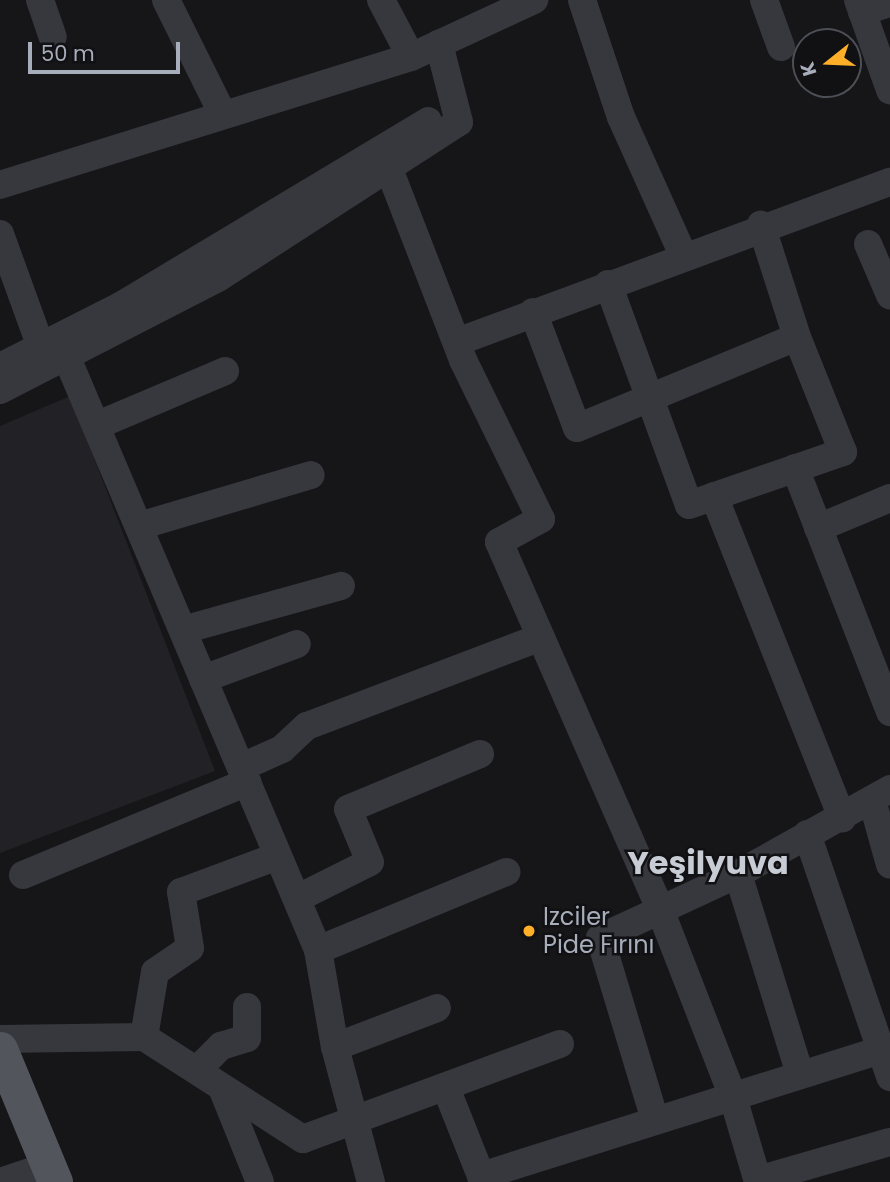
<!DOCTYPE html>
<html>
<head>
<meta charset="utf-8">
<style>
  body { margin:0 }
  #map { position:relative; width:890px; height:1182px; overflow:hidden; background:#161619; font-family:Poppins,sans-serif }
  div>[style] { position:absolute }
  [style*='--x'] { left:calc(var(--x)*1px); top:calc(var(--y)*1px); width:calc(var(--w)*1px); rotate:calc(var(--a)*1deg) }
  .built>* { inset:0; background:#222226 }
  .minor>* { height:28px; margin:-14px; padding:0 14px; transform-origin:14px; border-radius:14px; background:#37383e }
  .major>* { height:35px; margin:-17.5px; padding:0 17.5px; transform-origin:17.5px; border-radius:17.5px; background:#53555d }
  .dots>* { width:19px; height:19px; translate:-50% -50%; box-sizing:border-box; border:4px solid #111114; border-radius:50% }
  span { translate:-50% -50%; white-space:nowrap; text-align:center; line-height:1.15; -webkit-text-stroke:5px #111114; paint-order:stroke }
  .poi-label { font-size:24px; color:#a7adba }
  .left { translate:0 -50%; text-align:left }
  .district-label { font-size:32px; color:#c8ccd5; font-weight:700 }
  .north { position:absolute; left:792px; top:28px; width:70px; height:70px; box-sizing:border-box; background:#111114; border:2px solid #4d4f56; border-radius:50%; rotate:252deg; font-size:19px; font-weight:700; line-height:28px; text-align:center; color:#a7adba }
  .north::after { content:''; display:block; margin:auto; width:24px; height:32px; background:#ffaf28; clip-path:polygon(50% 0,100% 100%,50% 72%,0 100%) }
  .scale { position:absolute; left:28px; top:42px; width:152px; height:32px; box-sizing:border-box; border:4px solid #a7adba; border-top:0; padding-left:9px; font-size:21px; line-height:24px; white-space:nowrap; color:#a7adba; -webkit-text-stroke:5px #111114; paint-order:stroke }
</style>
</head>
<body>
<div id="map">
  <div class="built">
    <div style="clip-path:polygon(70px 396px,215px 771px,0 853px,0 426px)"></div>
  </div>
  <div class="minor">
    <div style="--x:40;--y:0;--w:39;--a:71"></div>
    <div style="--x:166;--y:0;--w:124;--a:63.6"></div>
    <div style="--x:381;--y:0;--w:64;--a:62.2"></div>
    <div style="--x:582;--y:0;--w:123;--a:71.6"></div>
    <div style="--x:621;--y:117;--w:151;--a:65.8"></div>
    <div style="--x:764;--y:0;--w:50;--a:70.1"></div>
    <div style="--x:858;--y:0;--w:96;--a:70.4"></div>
    <div style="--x:862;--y:12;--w:29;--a:-18"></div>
    <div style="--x:389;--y:169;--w:205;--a:68.8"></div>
    <div style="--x:463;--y:360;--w:177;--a:63.9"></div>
    <div style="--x:541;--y:519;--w:48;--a:151.3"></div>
    <div style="--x:499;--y:542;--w:399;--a:66.3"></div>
    <div style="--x:659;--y:907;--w:201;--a:68.7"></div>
    <div style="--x:732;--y:1094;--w:92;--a:73.5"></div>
    <div style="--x:0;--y:185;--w:430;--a:-17.3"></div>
    <div style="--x:411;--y:57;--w:136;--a:-24.9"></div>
    <div style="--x:0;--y:234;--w:120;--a:70.1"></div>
    <div style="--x:868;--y:244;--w:56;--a:66.7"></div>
    <div style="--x:608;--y:284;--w:235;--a:69.9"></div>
    <div style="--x:689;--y:505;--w:163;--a:-19"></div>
    <div style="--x:843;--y:452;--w:124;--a:-111.8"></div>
    <div style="--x:533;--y:312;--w:124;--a:69.2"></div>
    <div style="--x:577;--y:428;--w:238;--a:-22.5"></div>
    <div style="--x:797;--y:337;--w:118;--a:-107.8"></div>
    <div style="--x:457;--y:342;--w:462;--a:-20.3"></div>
    <div style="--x:67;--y:358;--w:643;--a:67.02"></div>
    <div style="--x:318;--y:950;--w:98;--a:80.1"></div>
    <div style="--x:335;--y:1047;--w:140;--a:75.1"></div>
    <div style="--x:0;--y:367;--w:137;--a:-26.9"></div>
    <div style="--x:122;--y:305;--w:357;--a:-31"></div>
    <div style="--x:0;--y:390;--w:245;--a:-27.2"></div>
    <div style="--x:218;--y:278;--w:287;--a:-32.9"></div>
    <div style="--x:459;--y:122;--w:81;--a:-104.4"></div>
    <div style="--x:98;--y:425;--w:138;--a:-23"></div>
    <div style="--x:795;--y:468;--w:262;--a:68.7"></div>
    <div style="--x:714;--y:496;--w:347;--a:68.3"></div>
    <div style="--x:139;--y:526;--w:179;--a:-16.5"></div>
    <div style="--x:818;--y:528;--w:78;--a:-22.6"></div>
    <div style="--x:183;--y:630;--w:164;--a:-15.6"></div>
    <div style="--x:203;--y:679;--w:100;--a:-20.4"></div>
    <div style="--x:242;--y:767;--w:44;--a:-24.2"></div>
    <div style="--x:282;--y:749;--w:34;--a:-43"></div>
    <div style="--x:307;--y:726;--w:250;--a:-20.8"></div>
    <div style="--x:872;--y:800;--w:67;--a:74.5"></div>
    <div style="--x:807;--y:834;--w:257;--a:71.1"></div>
    <div style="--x:738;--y:874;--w:209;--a:72.8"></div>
    <div style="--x:23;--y:875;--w:243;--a:-22.5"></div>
    <div style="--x:298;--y:898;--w:80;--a:-26.6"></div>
    <div style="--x:370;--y:862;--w:57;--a:-112.5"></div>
    <div style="--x:348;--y:809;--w:143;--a:-22.6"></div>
    <div style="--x:318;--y:950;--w:204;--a:-22.5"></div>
    <div style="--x:144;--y:1037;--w:66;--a:-80.4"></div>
    <div style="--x:155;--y:972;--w:42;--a:-34.4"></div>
    <div style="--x:190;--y:948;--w:57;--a:-99.1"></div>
    <div style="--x:181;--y:892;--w:103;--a:-20.4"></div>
    <div style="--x:0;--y:1039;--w:144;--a:-0.8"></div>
    <div style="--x:144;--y:1037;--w:189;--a:32.7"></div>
    <div style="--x:303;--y:1139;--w:274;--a:-20.3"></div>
    <div style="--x:335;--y:1047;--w:109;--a:-20.9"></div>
    <div style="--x:198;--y:1069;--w:33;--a:-45"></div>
    <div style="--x:221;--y:1046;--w:27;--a:-17"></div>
    <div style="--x:247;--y:1038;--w:31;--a:-90"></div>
    <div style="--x:222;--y:1088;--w:101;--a:68"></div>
    <div style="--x:446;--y:1088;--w:95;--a:68.3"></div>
    <div style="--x:481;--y:1176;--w:429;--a:-17.5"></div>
    <div style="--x:655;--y:1120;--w:190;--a:-106.8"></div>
    <div style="--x:600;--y:938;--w:152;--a:-24.9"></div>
    <div style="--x:738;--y:874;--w:174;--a:-29.2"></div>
    <div style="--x:758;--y:1180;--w:137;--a:-16.1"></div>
    <div style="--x:0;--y:1182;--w:51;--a:-18.4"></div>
  </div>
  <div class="major">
    <div style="--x:0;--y:1049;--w:144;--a:67.5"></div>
  </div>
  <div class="dots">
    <div style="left:529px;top:931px;background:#ffaf28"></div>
  </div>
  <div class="poi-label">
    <span class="left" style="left:543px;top:931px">Izciler<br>Pide Fırını</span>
  </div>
  <div class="district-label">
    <span style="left:708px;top:863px">Yeşilyuva</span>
  </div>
  <div class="north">K</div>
  <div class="scale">50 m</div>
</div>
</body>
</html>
